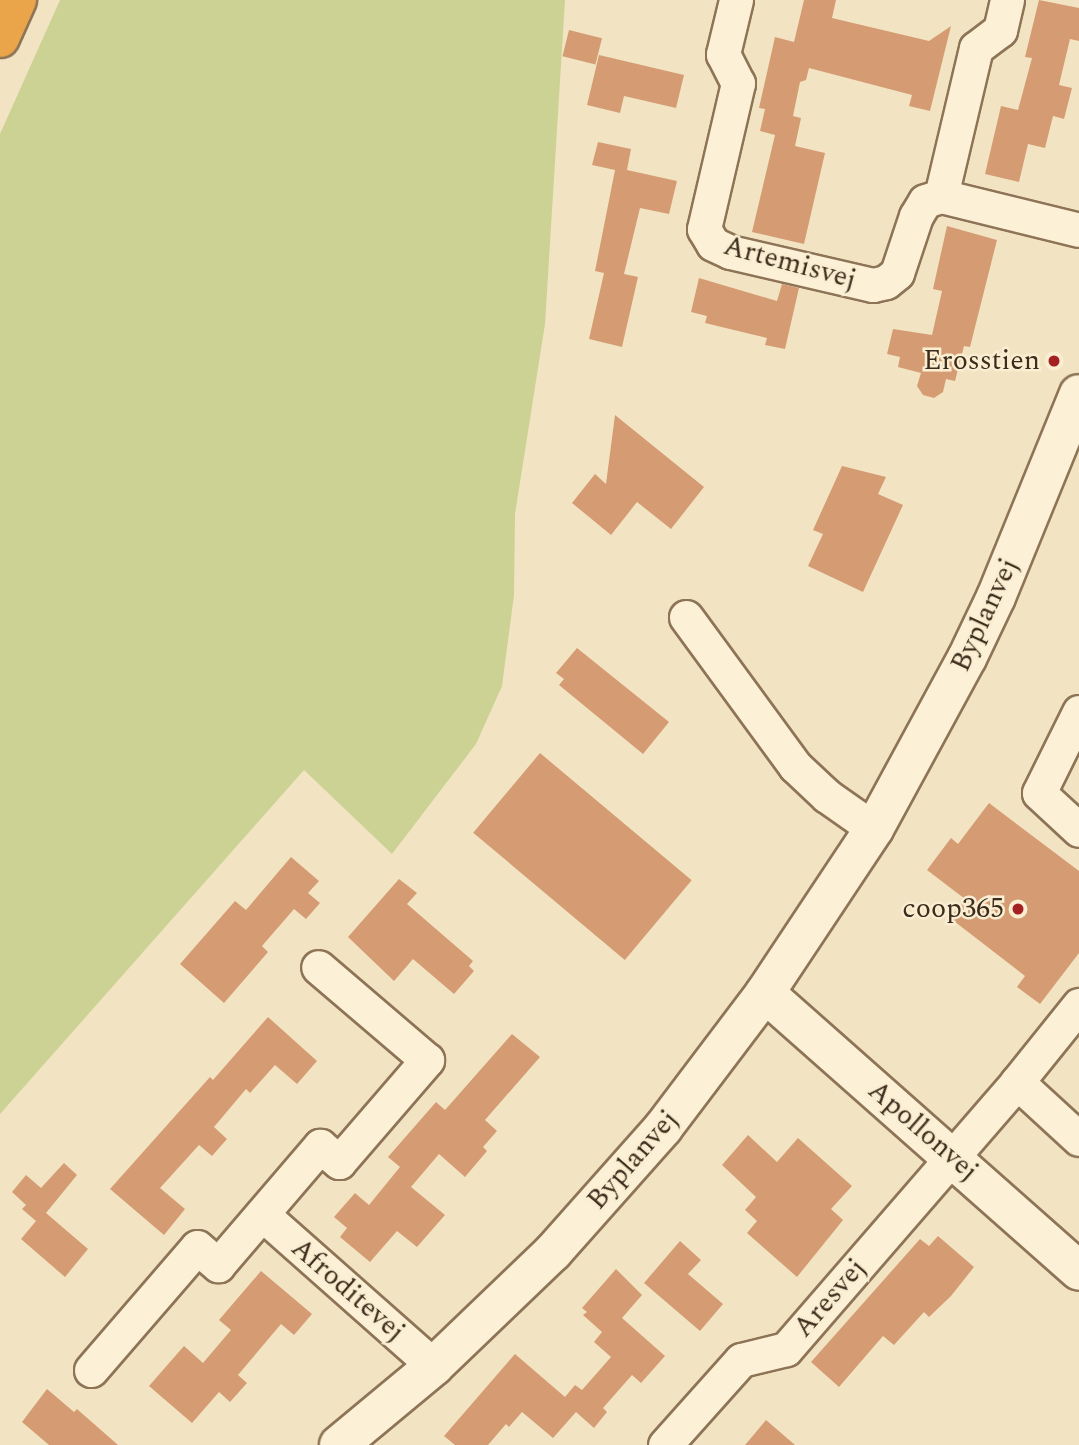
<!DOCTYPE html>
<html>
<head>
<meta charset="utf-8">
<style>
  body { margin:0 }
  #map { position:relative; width:1079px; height:1445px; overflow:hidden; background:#f2e4c2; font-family:Spectral,serif }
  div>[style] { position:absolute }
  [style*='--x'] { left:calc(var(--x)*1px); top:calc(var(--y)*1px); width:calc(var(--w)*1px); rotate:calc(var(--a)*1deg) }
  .green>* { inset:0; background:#cbd294 }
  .building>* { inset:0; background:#d59c74; transform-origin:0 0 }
  .roads { filter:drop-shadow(2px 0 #8e7457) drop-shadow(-2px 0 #8e7457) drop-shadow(0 2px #8e7457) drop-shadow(0 -2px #8e7457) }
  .street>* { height:33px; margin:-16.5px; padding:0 16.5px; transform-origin:16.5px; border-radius:16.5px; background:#fcf1d6 }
  .secondary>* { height:38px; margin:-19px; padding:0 19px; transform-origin:19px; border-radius:19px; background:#fcf1d6 }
  .highway>* { height:38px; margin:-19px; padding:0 19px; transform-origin:19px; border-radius:19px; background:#eaa44a }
  .dots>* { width:19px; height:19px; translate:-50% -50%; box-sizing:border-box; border:4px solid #f9eed2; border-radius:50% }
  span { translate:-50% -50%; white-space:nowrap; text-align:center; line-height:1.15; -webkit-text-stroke:5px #f9eed2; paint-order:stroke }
  .street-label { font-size:28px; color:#3d2c1c }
  .poi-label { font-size:28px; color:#3d2c1c }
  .right { translate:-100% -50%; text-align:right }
</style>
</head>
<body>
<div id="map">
  <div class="green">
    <div style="clip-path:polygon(60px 0,565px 0,545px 324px,515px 514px,514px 595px,502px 686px,476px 744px,392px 854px,304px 770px,0 1114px,0 134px)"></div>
  </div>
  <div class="building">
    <div style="clip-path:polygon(804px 0,836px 0,832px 18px,929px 41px,951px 26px,930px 111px,909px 106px,912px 95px,809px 68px,806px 80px,800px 82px,793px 116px,801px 118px,795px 146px,825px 153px,804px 244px,752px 232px,775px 135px,760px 131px,765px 109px,759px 108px,775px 37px,794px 42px)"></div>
    <div style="clip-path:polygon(1039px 0,1079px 8px,1079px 41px,1070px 39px,1059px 85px,1072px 88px,1064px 119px,1053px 116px,1045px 148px,1028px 144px,1019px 182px,985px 174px,1001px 106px,1018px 110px,1032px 58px,1025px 57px)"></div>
    <div style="left:569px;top:30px;width:34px;height:27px;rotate:14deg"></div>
    <div style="clip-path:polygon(599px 55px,684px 75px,676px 108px,624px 96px,620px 113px,587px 105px)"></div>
    <div style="clip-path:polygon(598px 142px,631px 149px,627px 170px,677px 181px,669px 214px,640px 208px,624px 274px,638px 277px,622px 347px,589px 339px,604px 273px,595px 271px,615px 170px,592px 165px)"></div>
    <div style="clip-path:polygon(947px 226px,997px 240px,970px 347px,964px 346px,955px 381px,946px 379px,943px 392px,934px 398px,923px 395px,917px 386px,921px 373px,898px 367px,900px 357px,887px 354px,893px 329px,932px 335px,942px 291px,933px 289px)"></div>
    <div style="clip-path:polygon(699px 278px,777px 301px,782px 284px,799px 288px,785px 349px,765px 345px,767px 338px,705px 323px,707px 316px,691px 312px)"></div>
    <div style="clip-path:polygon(615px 415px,704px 487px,671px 529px,637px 502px,611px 535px,572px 503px,595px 474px,606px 484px)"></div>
    <div style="clip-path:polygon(842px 466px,886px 477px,878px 494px,903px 505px,863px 592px,808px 566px,823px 534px,813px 530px)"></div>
    <div style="clip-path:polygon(577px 648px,669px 722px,643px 754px,559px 685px,564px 679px,556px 673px)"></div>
    <div style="left:540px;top:753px;width:198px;height:104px;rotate:40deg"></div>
    <div style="clip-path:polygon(989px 803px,1079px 871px,1079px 953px,1040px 1004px,1017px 987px,1025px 976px,950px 918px,965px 899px,927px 870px,951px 838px,958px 844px)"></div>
    <div style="clip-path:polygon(291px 857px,319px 881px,308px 893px,320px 903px,306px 919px,294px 909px,262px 946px,268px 952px,224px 1003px,180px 964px,235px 901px,246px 910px)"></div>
    <div style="clip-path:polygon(399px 879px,417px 893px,407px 904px,473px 961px,469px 966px,474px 971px,454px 994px,413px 959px,394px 981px,348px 937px)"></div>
    <div style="clip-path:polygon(268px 1017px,317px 1061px,297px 1084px,275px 1065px,250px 1093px,246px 1089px,214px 1127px,227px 1139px,212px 1156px,199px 1145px,160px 1188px,185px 1209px,164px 1235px,110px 1189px,210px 1077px,213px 1080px)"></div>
    <div style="clip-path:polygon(512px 1034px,540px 1057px,485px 1120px,497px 1131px,483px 1147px,487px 1151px,465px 1177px,439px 1154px,411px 1187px,445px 1215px,417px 1247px,397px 1231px,370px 1262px,340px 1237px,347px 1228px,334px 1217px,355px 1193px,369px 1205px,400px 1167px,388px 1157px,436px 1102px,445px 1110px)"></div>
    <div style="clip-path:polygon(748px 1135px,777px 1162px,798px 1138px,852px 1186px,831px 1209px,843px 1220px,797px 1277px,747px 1233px,757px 1221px,745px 1210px,756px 1197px,722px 1165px)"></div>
    <div style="clip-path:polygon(64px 1163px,77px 1175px,46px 1213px,88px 1249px,65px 1277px,21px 1239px,36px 1221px,22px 1209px,26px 1205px,12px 1192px,26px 1175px,41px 1188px)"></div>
    <div style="clip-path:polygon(938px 1236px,974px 1267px,951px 1296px,929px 1317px,924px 1312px,894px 1345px,883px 1336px,839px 1387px,811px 1362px,920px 1239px,929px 1246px)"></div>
    <div style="clip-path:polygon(680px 1241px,701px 1260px,688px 1274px,723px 1304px,700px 1331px,644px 1283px)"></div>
    <div style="clip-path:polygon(616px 1269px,642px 1295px,622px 1318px,665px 1356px,641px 1383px,632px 1375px,603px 1408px,607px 1412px,594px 1428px,576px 1412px,553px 1438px,522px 1412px,509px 1427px,506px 1424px,488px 1445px,455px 1445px,444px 1436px,515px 1354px,565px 1397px,575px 1385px,582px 1390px,611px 1357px,594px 1342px,602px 1332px,583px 1315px,587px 1312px,582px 1308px)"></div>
    <div style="clip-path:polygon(261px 1271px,312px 1314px,294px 1335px,281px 1324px,238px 1375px,247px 1383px,230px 1402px,219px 1392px,192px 1423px,149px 1386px,184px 1346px,203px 1363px,231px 1330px,219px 1320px)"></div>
    <div style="clip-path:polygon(47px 1389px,74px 1412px,77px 1409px,118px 1445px,49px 1445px,22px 1422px)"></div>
    <div style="clip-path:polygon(766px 1420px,795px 1445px,745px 1445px)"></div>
  </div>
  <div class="roads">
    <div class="street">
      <div style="--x:736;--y:0;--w:56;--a:103.5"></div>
      <div style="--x:723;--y:54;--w:33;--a:63"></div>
      <div style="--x:738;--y:83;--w:150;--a:103.1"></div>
      <div style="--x:704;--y:229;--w:17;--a:59"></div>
      <div style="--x:713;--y:244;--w:19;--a:25"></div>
      <div style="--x:730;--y:252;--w:147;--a:13"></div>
      <div style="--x:873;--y:285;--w:13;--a:-13"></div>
      <div style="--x:886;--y:282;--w:14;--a:-39"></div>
      <div style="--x:897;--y:273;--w:60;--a:-71.6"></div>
      <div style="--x:916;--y:216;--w:17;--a:-59"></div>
      <div style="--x:925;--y:201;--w:17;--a:-17"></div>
      <div style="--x:1007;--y:0;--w:31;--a:103"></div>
      <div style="--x:1000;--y:30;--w:30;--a:143"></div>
      <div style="--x:976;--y:48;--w:152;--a:103.3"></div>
      <div style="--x:941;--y:196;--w:142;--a:13.8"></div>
      <div style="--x:686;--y:617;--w:185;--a:53.8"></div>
      <div style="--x:795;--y:766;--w:44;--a:43.2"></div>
      <div style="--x:827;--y:796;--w:57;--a:35.1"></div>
      <div style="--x:1079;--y:712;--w:90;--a:116.3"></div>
      <div style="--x:1039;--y:793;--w:54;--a:42.8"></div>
      <div style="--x:1017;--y:1082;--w:84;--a:42.6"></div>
      <div style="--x:262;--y:1214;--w:230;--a:41.5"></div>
      <div style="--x:91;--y:1370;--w:162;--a:-49.2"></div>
      <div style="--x:197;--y:1247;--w:28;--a:41"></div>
      <div style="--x:218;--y:1265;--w:157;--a:-49.4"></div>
      <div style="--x:320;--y:1146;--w:25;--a:40"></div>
      <div style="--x:339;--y:1162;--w:135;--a:-49.2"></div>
      <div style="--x:427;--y:1060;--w:143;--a:-139.5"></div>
      <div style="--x:665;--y:1445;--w:114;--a:-48.2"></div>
      <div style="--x:741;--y:1360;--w:46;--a:-13.7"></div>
      <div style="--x:786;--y:1349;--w:353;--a:-49.1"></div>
      <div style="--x:1017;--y:1082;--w:99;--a:-51.2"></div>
    </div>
    <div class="secondary">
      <div style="--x:765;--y:993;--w:419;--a:41.5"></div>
      <div style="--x:339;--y:1445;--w:124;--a:-39.7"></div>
      <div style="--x:434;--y:1366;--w:165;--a:-43.8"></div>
      <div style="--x:553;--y:1252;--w:166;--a:-48.4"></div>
      <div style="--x:663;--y:1128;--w:169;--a:-52.9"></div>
      <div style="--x:765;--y:993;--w:197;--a:-56.4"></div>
      <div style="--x:874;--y:829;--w:195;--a:-61.5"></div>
      <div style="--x:967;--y:658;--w:68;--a:-64.6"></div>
      <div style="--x:996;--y:597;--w:219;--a:-67.8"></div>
    </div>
    <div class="highway">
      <div style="--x:0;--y:38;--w:42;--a:-65.9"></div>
    </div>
  </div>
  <div class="dots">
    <div style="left:1054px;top:361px;background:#a42021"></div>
    <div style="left:1018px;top:909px;background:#a42021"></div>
  </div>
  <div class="street-label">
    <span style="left:790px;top:263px;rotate:15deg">Artemisvej</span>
    <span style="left:985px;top:615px;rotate:-65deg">Byplanvej</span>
    <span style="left:923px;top:1131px;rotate:41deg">Apollonvej</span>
    <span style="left:633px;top:1160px;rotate:-49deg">Byplanvej</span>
    <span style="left:348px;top:1290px;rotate:41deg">Afroditevej</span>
    <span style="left:830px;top:1298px;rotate:-49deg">Aresvej</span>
  </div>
  <div class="poi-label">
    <span class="right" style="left:1040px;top:361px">Erosstien</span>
    <span class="right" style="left:1004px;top:909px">coop365</span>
  </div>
</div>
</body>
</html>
